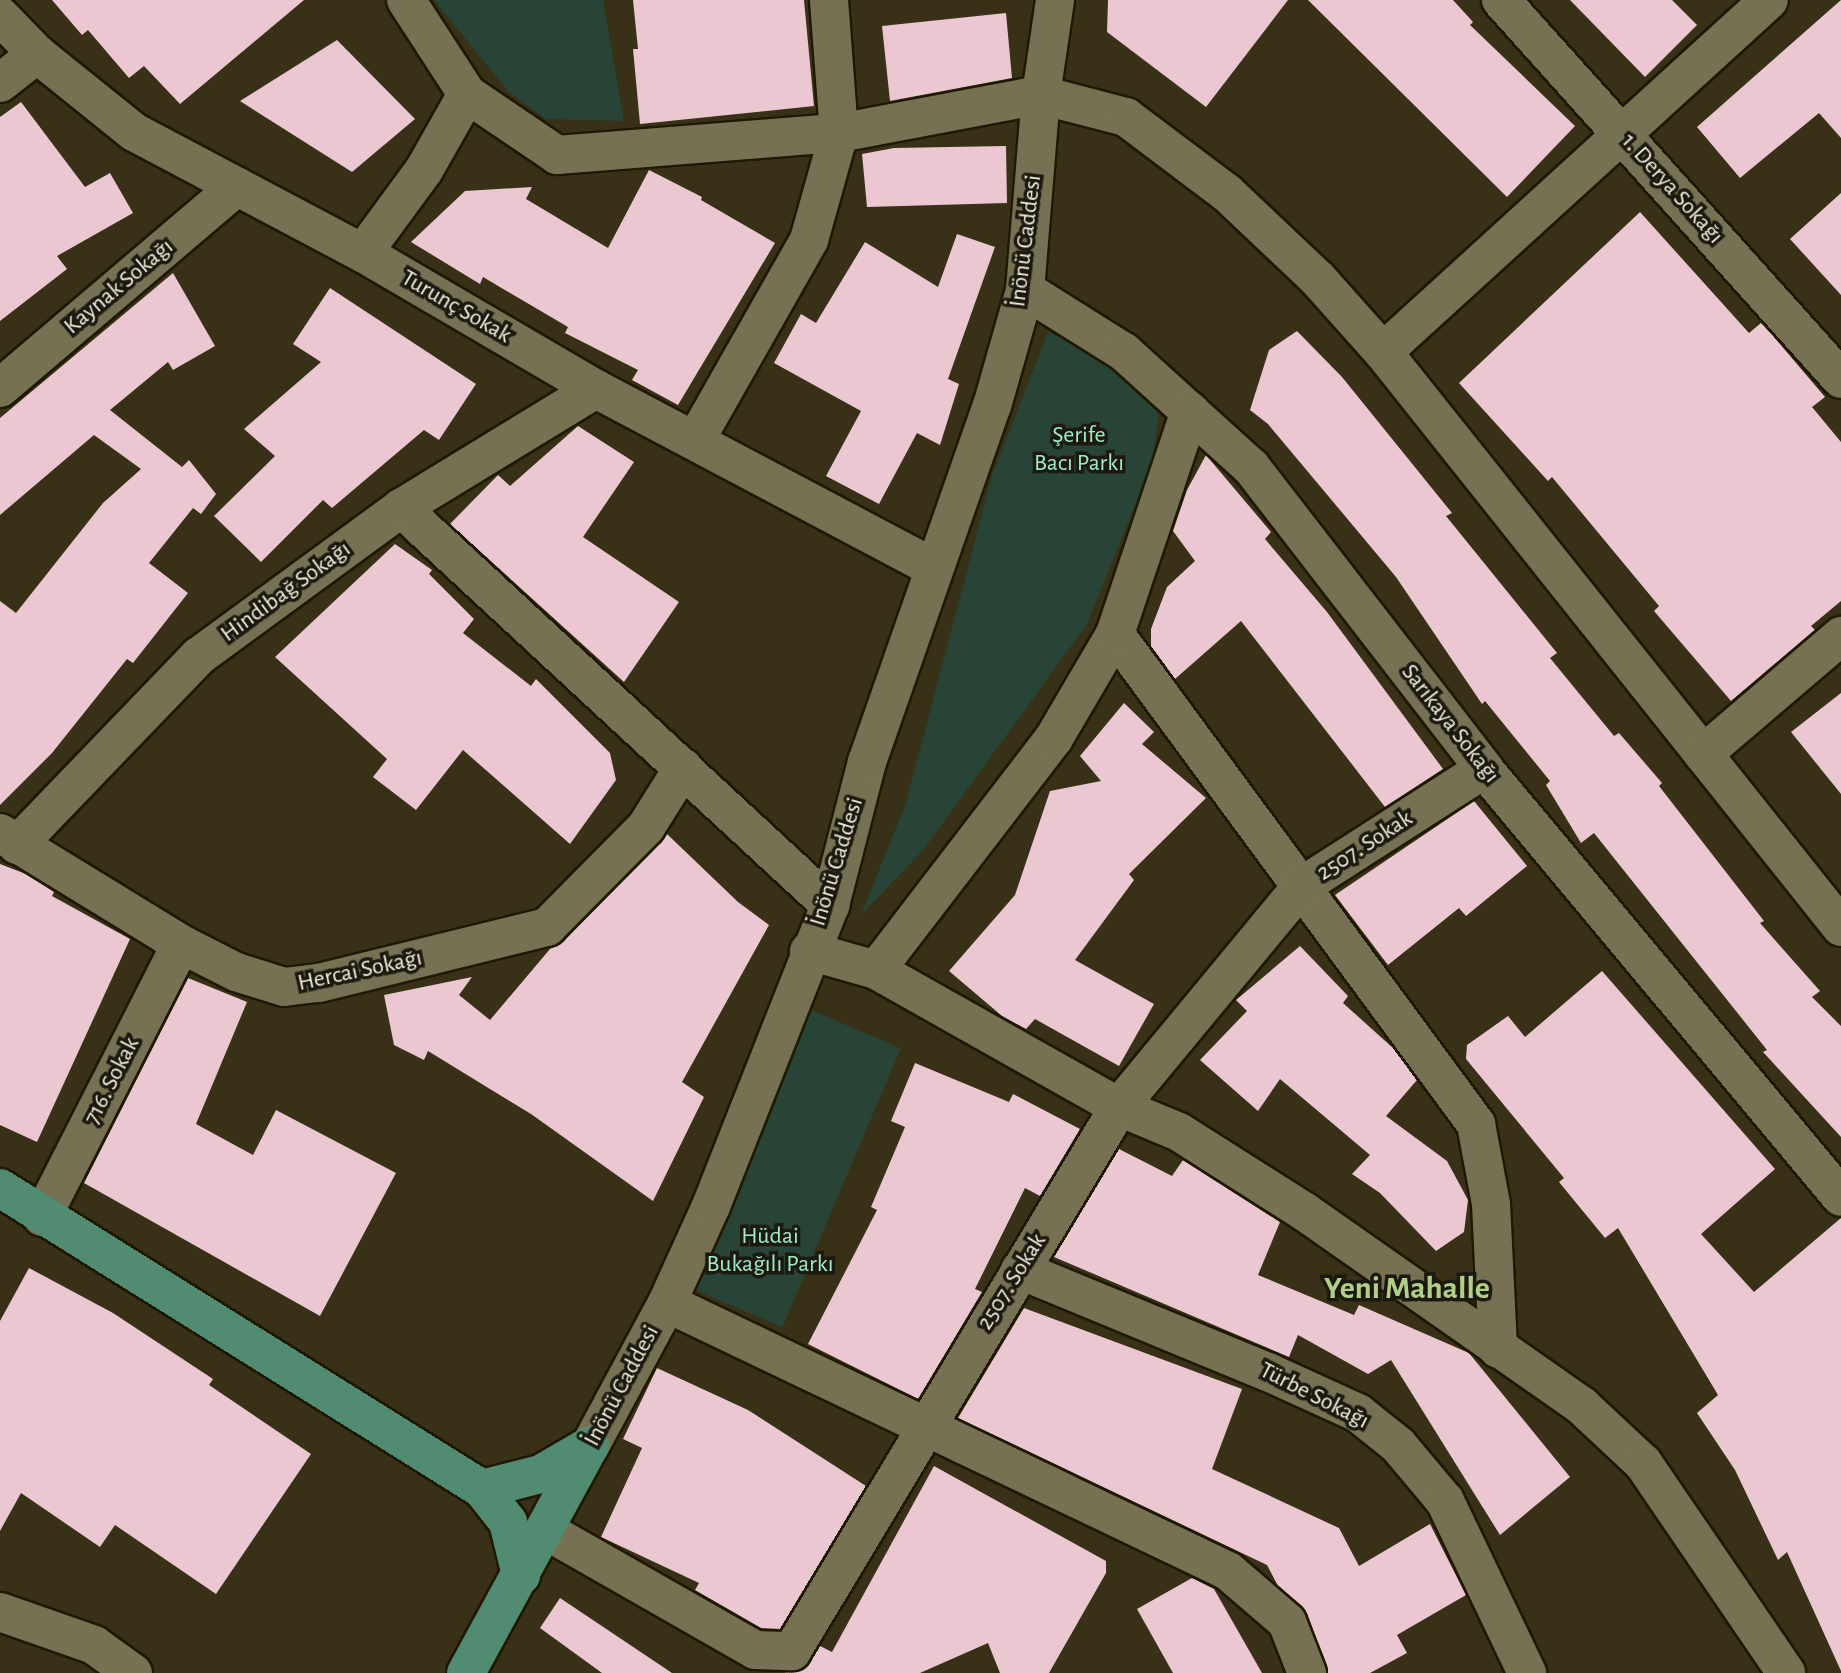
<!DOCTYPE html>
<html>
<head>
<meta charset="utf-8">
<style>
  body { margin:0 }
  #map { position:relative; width:1841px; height:1673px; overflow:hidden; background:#383117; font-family:"Alegreya Sans",sans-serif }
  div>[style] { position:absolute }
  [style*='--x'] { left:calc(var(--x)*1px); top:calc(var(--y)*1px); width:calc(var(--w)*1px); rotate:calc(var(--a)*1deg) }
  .green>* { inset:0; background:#274437; transform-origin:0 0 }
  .building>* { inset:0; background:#ebc7d1 }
  .roads { filter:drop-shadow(2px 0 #1f1901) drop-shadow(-2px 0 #1f1901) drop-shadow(0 2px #1f1901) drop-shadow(0 -2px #1f1901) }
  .minor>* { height:38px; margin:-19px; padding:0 19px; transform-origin:19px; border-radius:19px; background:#777154 }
  .major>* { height:38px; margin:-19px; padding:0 19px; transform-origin:19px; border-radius:19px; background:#518b71 }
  span { translate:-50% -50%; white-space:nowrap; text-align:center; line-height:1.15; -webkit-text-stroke:7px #1c190e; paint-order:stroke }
  .street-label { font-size:24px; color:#f3efdf }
  .park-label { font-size:24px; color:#9eebc7 }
  .district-label { font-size:32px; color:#b1cf88; font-weight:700 }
</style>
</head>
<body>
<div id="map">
  <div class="green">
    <div style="clip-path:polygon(434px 0,603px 0,624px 121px,546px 119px,509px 92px)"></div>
    <div style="clip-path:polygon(1048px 332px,1093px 352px,1159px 411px,1152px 463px,1087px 624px,924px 849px,861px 915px,905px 806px,992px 476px)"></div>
    <div style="left:806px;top:1008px;width:103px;height:303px;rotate:23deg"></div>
  </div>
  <div class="building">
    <div style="clip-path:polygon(52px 0,304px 0,180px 104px,144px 66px,129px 78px,88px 30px,82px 35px)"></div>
    <div style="clip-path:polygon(633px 0,804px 0,814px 106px,640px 124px,633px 49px,638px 49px)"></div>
    <div style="clip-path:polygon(1108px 0,1288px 0,1206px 107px,1107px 32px)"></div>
    <div style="clip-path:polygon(1308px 0,1453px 0,1473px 22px,1470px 25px,1575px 126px,1507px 197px)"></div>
    <div style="clip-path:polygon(1570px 0,1672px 0,1697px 25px,1645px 77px)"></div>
    <div style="clip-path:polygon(1841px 0,1841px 138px,1819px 113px,1740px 178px,1697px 127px)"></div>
    <div style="clip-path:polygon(1006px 13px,1012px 78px,890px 101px,882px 26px)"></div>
    <div style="clip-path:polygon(337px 40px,415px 119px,352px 172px,240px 101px)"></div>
    <div style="clip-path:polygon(21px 102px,85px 187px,110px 173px,133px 213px,57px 256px,67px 269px,0 321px,0 117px)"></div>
    <div style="clip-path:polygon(1006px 146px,1007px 203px,867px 207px,862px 154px,894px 148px)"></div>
    <div style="clip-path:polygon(649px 170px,702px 197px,701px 200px,775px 243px,678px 405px,632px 380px,638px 370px,565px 333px,568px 327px,483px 277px,480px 284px,411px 242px,465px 191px,532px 187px,526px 199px,608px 248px)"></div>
    <div style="clip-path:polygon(1841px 193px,1841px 295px,1790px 239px)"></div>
    <div style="clip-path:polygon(1640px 212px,1749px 333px,1761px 323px,1774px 337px,1825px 397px,1812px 407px,1841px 442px,1841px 601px,1811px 626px,1815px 630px,1731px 701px,1654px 611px,1659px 606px,1552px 477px,1548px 481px,1459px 383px)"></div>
    <div style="clip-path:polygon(957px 234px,995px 247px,948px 379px,959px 384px,940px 445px,917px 433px,879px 504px,826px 476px,861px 411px,774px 363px,801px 314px,816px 323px,865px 242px,938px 287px)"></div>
    <div style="clip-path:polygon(173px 273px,215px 346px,173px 370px,168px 362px,110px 410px,182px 467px,189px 460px,216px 494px,201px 514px,193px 508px,149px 563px,188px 593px,133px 663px,127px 659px,52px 753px,0 805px,0 601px,16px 613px,103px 503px,141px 469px,94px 435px,0 515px,0 418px)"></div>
    <div style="clip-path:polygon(330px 288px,476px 384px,439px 440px,424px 430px,332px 508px,323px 500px,261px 562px,214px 516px,275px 456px,244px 429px,321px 362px,293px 344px)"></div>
    <div style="clip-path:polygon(1297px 331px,1342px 377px,1452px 513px,1446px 516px,1557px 653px,1550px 658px,1614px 736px,1619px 733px,1662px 783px,1659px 786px,1764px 921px,1760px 923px,1820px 991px,1812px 997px,1841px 1026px,1841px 1137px,1763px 1052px,1767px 1050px,1594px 833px,1581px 843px,1546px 785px,1550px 781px,1485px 701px,1482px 704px,1396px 577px,1268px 424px,1250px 410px,1269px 350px)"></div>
    <div style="clip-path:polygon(578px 426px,634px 462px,583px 537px,679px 602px,624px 682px,450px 524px,498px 475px,510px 486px)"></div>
    <div style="clip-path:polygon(1206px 455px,1271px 532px,1265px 539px,1327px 612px,1443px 769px,1385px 807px,1241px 621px,1175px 679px,1151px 646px,1151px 629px,1167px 587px,1195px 561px,1173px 531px,1187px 490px)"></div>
    <div style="clip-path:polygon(395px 544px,432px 570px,429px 574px,474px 619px,463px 633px,531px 686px,536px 679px,610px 753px,616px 780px,570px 844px,463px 750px,416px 810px,373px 777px,387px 759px,275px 657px)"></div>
    <div style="clip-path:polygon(1841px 693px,1841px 794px,1791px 732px)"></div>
    <div style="clip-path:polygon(1124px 703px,1154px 732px,1142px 744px,1206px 798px,1129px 874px,1134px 880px,1075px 960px,1154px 1004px,1119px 1066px,1035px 1019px,1026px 1029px,1002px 1016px,949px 971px,1015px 895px,1050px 791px,1101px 781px,1080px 756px)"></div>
    <div style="clip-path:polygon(1474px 801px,1527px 866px,1466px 916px,1459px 908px,1388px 965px,1335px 895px)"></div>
    <div style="clip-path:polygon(667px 834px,738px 902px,769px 925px,682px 1082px,704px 1097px,653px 1201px,531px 1114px,428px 1051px,424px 1060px,394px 1045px,384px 995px,472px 977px,459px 995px,490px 1020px,550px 949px,563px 942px)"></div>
    <div style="clip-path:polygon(0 864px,26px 874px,54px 892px,52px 896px,130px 939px,37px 1142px,0 1125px)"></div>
    <div style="clip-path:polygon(1300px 946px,1348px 996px,1343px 1003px,1393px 1048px,1417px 1080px,1386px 1116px,1447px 1161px,1468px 1200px,1464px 1232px,1436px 1251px,1380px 1193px,1352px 1174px,1370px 1155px,1280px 1079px,1258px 1111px,1200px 1060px,1247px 1011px,1236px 1000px)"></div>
    <div style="clip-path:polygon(1602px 971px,1775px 1169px,1701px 1234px,1754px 1292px,1841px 1218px,1841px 1671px,1787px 1552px,1778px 1560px,1735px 1470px,1697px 1413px,1718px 1395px,1618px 1228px,1605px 1238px,1559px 1182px,1564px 1178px,1466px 1059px,1467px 1045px,1508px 1016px,1525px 1037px)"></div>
    <div style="clip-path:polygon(188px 978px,247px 1002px,196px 1124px,253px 1155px,276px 1110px,396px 1173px,320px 1316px,84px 1183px)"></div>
    <div style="clip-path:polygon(915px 1063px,1009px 1102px,1013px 1094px,1080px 1129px,1040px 1196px,1025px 1188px,975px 1289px,982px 1292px,918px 1399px,808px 1344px,877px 1210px,871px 1207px,905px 1127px,891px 1121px)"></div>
    <div style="clip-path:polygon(1119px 1149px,1172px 1176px,1183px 1160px,1280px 1222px,1258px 1275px,1354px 1315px,1359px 1305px,1469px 1353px,1570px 1477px,1500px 1535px,1391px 1360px,1368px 1374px,1298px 1335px,1289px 1357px,1054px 1257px)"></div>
    <div style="clip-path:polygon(29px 1268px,113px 1313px,213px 1379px,209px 1385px,311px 1454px,216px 1594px,115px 1525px,100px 1547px,21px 1493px,0 1531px,0 1321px)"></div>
    <div style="clip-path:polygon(1024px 1308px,1242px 1389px,1212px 1469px,1339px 1528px,1359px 1566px,1430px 1524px,1466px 1595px,1397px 1635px,1407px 1653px,1370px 1673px,1328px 1673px,1307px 1613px,1278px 1586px,1267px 1565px,958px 1418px)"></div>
    <div style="clip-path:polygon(657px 1368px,748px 1410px,866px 1486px,780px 1629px,761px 1628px,695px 1590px,699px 1583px,601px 1537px,642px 1448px,623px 1439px)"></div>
    <div style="clip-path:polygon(934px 1466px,1106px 1561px,1106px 1573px,1049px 1673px,1000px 1673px,988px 1643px,920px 1673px,784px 1673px,803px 1670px,820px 1646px,832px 1652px)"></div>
    <div style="clip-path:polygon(1192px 1578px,1214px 1589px,1262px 1673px,1173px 1673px,1137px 1609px)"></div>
    <div style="clip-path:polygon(560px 1598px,672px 1673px,602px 1673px,540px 1628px)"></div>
  </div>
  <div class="roads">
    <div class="minor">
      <div style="--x:406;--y:0;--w:112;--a:57"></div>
      <div style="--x:1501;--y:0;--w:509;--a:48.1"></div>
      <div style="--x:0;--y:16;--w:53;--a:45.8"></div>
      <div style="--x:37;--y:54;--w:124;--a:38.8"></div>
      <div style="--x:134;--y:132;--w:259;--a:27.9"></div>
      <div style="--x:363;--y:253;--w:270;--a:30.3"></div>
      <div style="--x:596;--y:389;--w:382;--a:27.9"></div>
      <div style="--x:0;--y:83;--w:47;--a:-38.1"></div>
      <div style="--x:363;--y:253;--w:103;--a:-53.7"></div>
      <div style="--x:424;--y:170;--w:87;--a:-60.5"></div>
      <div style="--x:467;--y:94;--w:109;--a:34.1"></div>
      <div style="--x:557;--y:155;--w:283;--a:-4.5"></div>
      <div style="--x:839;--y:133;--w:206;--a:-10.7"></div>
      <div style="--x:1041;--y:95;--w:88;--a:14.5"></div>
      <div style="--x:1126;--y:117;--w:126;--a:37"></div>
      <div style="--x:1227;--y:193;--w:124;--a:43.4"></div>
      <div style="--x:1317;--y:278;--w:99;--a:48.3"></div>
      <div style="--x:1383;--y:352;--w:735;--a:51.46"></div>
      <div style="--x:1025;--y:290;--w:117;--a:32.1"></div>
      <div style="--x:1124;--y:352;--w:171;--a:42.2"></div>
      <div style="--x:1251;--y:467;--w:381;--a:52.3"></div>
      <div style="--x:1484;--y:769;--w:557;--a:50.17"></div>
      <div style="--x:1383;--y:352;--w:522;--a:-42.36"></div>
      <div style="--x:0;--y:388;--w:311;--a:-40.4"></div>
      <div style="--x:696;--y:439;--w:229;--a:-60.4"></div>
      <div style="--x:809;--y:240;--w:111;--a:-74.3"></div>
      <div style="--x:839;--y:133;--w:133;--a:-94.3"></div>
      <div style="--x:401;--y:508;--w:585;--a:42.78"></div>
      <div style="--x:1115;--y:634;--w:609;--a:53.62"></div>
      <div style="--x:1476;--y:1124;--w:81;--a:79.4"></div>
      <div style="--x:1491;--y:1204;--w:145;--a:87.2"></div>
      <div style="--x:1703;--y:754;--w:182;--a:-40.5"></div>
      <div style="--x:0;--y:833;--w:212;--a:31.5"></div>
      <div style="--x:181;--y:944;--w:62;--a:27"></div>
      <div style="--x:236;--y:972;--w:50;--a:17.4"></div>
      <div style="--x:284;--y:987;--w:35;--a:-7"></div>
      <div style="--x:319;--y:983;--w:235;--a:-13.8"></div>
      <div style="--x:547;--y:927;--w:141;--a:-45.3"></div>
      <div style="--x:646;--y:827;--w:70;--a:-57.9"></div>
      <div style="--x:17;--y:845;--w:262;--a:-46.1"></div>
      <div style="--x:199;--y:656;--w:250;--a:-36.2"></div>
      <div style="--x:401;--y:508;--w:228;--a:-31.4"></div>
      <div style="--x:809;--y:951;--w:70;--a:15.8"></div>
      <div style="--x:876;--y:970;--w:279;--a:29.4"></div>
      <div style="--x:1119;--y:1107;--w:65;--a:22.6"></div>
      <div style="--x:1179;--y:1132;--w:149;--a:32.4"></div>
      <div style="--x:1305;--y:1212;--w:338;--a:35"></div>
      <div style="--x:1582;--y:1406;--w:83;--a:43.1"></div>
      <div style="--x:1643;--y:1463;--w:254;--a:55.7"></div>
      <div style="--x:876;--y:970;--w:292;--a:-52.5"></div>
      <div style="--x:1054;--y:738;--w:121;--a:-59.6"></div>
      <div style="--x:1115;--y:634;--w:235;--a:-71.4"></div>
      <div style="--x:42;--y:1217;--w:306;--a:-63"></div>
      <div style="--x:1020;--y:1270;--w:268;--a:22.4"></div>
      <div style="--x:1268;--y:1372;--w:99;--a:24.5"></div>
      <div style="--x:1358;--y:1413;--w:51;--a:38.7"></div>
      <div style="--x:1398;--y:1445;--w:73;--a:50"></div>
      <div style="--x:1445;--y:1501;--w:191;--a:64.5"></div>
      <div style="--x:667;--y:1303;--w:622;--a:25.53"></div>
      <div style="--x:1228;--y:1571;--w:78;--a:40.8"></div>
      <div style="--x:1287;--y:1622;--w:55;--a:68.6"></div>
      <div style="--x:590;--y:1446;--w:162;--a:-61.7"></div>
      <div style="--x:667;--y:1303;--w:107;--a:-65.6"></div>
      <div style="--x:711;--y:1206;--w:324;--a:-68.4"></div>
      <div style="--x:830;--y:905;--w:148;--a:-75.5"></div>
      <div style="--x:867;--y:762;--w:377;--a:-70.7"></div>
      <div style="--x:992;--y:406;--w:121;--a:-74.1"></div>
      <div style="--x:1025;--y:290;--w:196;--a:-85.3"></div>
      <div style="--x:1041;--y:95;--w:96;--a:-81.6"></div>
      <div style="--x:545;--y:1530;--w:242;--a:29.7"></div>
      <div style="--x:755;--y:1650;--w:37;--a:2"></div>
      <div style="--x:792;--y:1651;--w:635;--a:-58.99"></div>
      <div style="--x:1119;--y:1107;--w:287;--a:-50.4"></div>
      <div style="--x:1302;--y:886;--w:216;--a:-32.7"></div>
      <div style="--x:0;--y:1612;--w:100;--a:19.3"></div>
      <div style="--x:94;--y:1645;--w:48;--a:35.7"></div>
    </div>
    <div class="major">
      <div style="--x:0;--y:1188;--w:568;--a:31.98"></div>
      <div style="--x:482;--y:1489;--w:42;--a:51.8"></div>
      <div style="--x:508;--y:1522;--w:55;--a:76.2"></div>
      <div style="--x:482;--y:1489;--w:61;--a:-14.3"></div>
      <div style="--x:541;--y:1474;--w:56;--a:-30.3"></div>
      <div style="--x:466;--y:1673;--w:259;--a:-61.4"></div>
    </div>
  </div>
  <div class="street-label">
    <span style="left:1672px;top:189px;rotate:48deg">1. Derya Sokağı</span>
    <span style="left:1026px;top:241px;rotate:-83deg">İnönü Caddesi</span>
    <span style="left:119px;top:287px;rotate:-40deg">Kaynak Sokağı</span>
    <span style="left:456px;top:307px;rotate:30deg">Turunç Sokak</span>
    <span style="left:286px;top:592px;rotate:-36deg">Hindibağ Sokağı</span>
    <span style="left:1450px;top:724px;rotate:52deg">Sarıkaya Sokağı</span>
    <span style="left:1365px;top:846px;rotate:-33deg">2507. Sokak</span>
    <span style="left:837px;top:862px;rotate:-73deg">İnönü Caddesi</span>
    <span style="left:360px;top:971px;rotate:-12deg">Hercai Sokağı</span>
    <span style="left:112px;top:1081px;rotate:-63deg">716. Sokak</span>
    <span style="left:1012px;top:1282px;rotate:-58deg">2507. Sokak</span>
    <span style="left:622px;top:1386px;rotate:-62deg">İnönü Caddesi</span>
    <span style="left:1314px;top:1396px;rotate:27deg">Türbe Sokağı</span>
  </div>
  <div class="park-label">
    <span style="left:1079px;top:450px">Şerife<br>Bacı Parkı</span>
    <span style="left:770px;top:1251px">Hüdai<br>Bukağılı Parkı</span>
  </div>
  <div class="district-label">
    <span style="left:1407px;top:1288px">Yeni Mahalle</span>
  </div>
</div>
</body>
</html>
